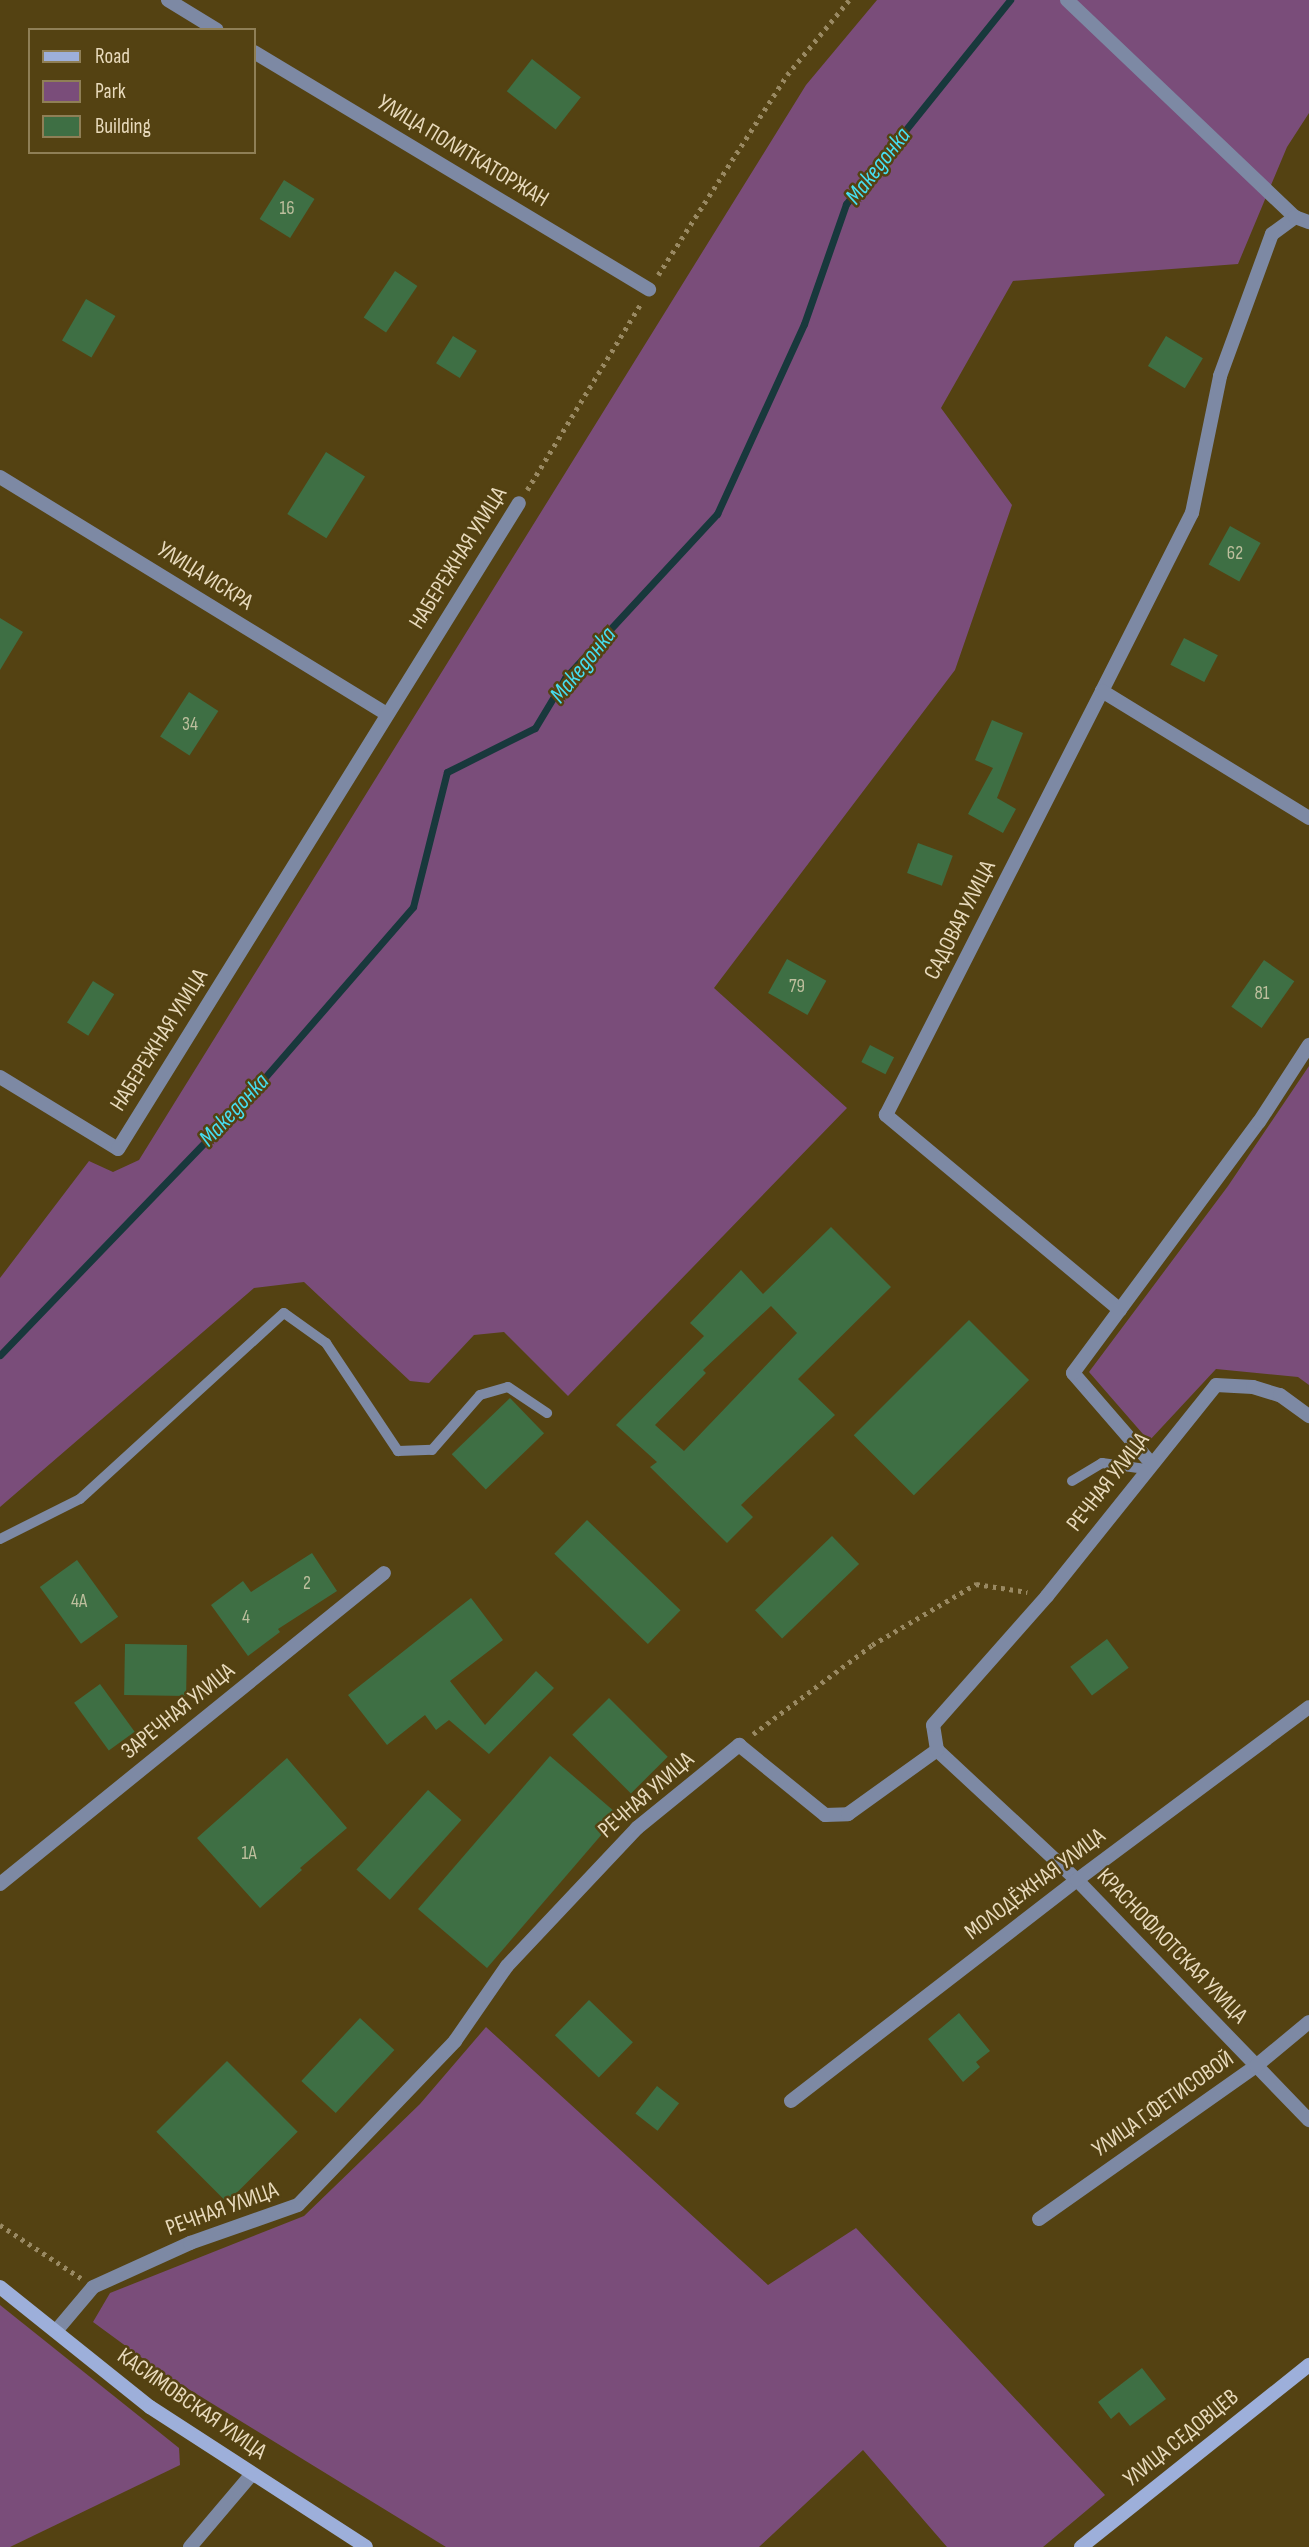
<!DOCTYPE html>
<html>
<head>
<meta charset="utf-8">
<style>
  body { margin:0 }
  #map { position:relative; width:1309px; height:2547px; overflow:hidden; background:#544212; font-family:"Sofia Sans Condensed",sans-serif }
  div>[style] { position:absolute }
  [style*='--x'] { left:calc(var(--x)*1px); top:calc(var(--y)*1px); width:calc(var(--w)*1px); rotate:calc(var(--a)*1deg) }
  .green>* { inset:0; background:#7a4d7a }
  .stream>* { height:7px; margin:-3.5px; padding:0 3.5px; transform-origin:3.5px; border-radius:3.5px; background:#18383c }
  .building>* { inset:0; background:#3e6f44; transform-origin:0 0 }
  .path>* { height:4.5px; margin-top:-2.25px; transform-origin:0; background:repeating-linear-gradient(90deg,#998962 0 3.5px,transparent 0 8.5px) }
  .lane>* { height:10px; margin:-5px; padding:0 5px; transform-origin:5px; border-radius:5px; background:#7d89a4 }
  .street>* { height:14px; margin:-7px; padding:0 7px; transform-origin:7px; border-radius:7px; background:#7d89a4 }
  .secondary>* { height:14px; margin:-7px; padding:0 7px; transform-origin:7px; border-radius:7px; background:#9dafda }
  span { translate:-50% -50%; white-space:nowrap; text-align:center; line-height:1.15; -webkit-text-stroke:5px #544212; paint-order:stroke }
  .number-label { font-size:19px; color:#bebf9e }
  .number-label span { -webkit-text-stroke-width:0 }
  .street-label { font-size:23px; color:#e8dabc }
  .water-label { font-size:24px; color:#46def0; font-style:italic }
  .legend { position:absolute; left:28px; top:28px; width:228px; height:126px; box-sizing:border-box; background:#544212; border:2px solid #8f7f56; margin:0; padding:9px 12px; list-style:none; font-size:21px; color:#e8dabc }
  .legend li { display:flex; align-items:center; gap:14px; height:35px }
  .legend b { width:35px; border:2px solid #8f7f56 }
</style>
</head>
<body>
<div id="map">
  <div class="green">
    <div style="clip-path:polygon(877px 0,1309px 0,1309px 113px,1287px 147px,1238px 264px,1013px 281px,941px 408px,1012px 505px,955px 670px,714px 988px,847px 1108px,568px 1396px,504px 1332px,474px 1335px,429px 1383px,410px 1381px,304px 1282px,254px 1288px,0 1507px,0 1278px,89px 1161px,113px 1172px,139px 1160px,806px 85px)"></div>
    <div style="clip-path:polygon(1309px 1066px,1309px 1385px,1298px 1377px,1216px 1369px,1149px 1441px,1089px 1372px,1228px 1186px)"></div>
    <div style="clip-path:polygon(486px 2027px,768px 2285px,856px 2228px,1105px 2495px,1043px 2547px,947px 2547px,863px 2450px,759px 2547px,446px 2547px,164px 2374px,93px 2322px,110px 2293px,304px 2216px,420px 2104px)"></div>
    <div style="clip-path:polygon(0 2305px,179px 2448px,180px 2465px,10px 2547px,0 2547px)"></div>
  </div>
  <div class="stream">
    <div style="--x:0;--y:1355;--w:356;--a:-46.1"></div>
    <div style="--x:247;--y:1098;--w:253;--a:-49"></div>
    <div style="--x:413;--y:907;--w:139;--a:-75.9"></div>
    <div style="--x:447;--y:772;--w:98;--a:-26.6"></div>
    <div style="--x:535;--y:728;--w:58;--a:-59"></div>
    <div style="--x:565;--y:678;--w:224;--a:-47.2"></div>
    <div style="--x:717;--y:514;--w:209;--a:-65.4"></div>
    <div style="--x:804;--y:324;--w:127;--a:-70.7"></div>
    <div style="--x:846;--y:204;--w:262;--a:-51.2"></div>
  </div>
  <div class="building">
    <div style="left:532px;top:59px;width:62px;height:41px;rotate:38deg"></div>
    <div style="left:284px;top:180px;width:36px;height:46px;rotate:32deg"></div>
    <div style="left:395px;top:271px;width:27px;height:56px;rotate:34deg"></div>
    <div style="left:86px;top:299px;width:34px;height:48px;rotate:30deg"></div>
    <div style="left:453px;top:336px;width:28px;height:32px;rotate:32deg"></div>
    <div style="left:1166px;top:336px;width:43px;height:35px;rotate:31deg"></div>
    <div style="left:326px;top:452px;width:46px;height:73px;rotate:32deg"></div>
    <div style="left:1230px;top:526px;width:35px;height:44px;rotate:29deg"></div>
    <div style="clip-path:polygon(0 618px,23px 632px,0 670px)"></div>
    <div style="left:1184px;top:638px;width:38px;height:30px;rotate:27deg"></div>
    <div style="left:189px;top:692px;width:35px;height:53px;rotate:33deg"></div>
    <div style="clip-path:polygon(992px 720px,1023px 733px,997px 798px,1016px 809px,1003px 833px,968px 814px,993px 768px,975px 760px)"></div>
    <div style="left:918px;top:843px;width:37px;height:32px;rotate:20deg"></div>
    <div style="left:787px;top:959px;width:45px;height:39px;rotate:29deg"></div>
    <div style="left:1264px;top:960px;width:37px;height:57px;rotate:35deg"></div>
    <div style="left:93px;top:981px;width:25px;height:49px;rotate:32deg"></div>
    <div style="left:870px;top:1045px;width:27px;height:19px;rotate:27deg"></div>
    <div style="clip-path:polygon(evenodd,831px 1227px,891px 1287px,798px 1379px,835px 1415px,741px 1505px,753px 1517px,727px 1543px,650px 1467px,657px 1462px,616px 1425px,704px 1336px,690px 1323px,741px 1270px,763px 1294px,831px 1227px,771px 1306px,797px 1333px,684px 1451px,655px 1425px,706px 1373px,703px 1370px,771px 1306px)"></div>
    <div style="left:969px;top:1320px;width:85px;height:163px;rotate:45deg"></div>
    <div style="left:510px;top:1398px;width:49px;height:81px;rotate:46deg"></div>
    <div style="left:587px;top:1520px;width:130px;height:47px;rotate:44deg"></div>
    <div style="left:832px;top:1536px;width:39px;height:107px;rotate:46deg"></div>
    <div style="clip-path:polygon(312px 1553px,337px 1591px,278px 1629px,280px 1632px,248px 1656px,211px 1605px,243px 1581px,251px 1592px)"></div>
    <div style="left:77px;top:1560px;width:70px;height:46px;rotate:54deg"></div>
    <div style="clip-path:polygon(471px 1598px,503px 1640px,450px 1681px,485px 1725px,536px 1671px,554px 1688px,489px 1754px,449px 1720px,436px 1730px,425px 1715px,387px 1745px,348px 1695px)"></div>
    <div style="left:1107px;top:1639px;width:36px;height:46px;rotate:53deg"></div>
    <div style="left:125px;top:1644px;width:62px;height:51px;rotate:1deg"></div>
    <div style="left:100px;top:1684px;width:59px;height:32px;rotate:54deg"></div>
    <div style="left:609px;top:1698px;width:83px;height:52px;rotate:45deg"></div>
    <div style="clip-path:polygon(550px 1756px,615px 1812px,615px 1819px,487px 1968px,418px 1909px)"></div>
    <div style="clip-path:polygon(287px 1758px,347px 1828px,300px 1868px,302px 1870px,260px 1908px,197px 1838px)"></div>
    <div style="left:428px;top:1790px;width:45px;height:107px;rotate:42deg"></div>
    <div style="left:589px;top:2000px;width:61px;height:49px;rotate:44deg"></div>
    <div style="clip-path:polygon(959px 2013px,990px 2051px,976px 2062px,980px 2067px,963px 2082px,928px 2039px)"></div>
    <div style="left:360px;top:2018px;width:47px;height:86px;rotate:43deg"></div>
    <div style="left:227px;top:2061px;width:100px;height:100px;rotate:45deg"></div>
    <div style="left:657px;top:2086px;width:28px;height:35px;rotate:38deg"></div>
    <div style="clip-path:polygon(1142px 2368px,1166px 2399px,1130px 2426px,1119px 2412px,1111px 2419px,1098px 2402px)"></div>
  </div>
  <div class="path">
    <div style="--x:658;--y:275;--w:238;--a:-57.2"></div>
    <div style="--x:787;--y:75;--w:97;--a:-50.4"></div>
    <div style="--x:527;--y:490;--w:219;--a:-58.6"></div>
    <div style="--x:753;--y:1734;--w:149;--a:-36.8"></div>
    <div style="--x:872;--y:1645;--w:121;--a:-30.4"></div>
    <div style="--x:976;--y:1584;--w:52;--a:8.9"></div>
    <div style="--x:0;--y:2225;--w:97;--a:33.2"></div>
  </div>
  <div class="lane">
    <div style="--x:1072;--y:1481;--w:35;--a:-31"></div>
    <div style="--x:1102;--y:1463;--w:44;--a:7.8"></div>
    <div style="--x:0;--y:1539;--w:89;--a:-26.6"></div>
    <div style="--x:80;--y:1499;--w:276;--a:-42.4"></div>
    <div style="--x:284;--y:1313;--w:52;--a:35.5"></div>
    <div style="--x:326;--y:1343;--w:130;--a:56.3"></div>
    <div style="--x:398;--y:1451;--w:34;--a:-2"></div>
    <div style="--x:432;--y:1450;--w:73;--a:-48.9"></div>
    <div style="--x:480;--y:1395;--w:29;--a:-16"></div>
    <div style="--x:508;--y:1387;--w:47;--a:33.7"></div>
  </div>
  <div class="street">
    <div style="--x:168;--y:0;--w:57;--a:31.5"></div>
    <div style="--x:1067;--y:0;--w:315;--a:43.6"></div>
    <div style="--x:254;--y:52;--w:461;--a:31"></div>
    <div style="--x:0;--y:477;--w:454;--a:31.5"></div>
    <div style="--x:1102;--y:691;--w:199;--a:-63.2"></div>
    <div style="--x:1192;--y:513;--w:140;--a:-78.4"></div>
    <div style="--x:1220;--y:376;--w:151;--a:-69.9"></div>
    <div style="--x:1272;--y:234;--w:29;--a:-36"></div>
    <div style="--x:1295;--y:217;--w:15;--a:20"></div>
    <div style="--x:0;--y:1077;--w:138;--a:31.4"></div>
    <div style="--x:118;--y:1149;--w:760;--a:-58.17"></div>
    <div style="--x:1120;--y:1310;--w:305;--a:-140.2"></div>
    <div style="--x:886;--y:1115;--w:476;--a:-63"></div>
    <div style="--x:1102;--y:691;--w:243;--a:31.5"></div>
    <div style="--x:1151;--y:1463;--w:119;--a:-130.9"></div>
    <div style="--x:1073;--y:1373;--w:312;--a:-53.5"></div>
    <div style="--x:1259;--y:1122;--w:92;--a:-57"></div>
    <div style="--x:937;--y:1750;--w:191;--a:42.9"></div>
    <div style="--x:1077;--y:1880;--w:334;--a:46"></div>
    <div style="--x:0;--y:1884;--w:494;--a:-39"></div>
    <div style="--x:791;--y:2101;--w:361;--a:-37.7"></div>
    <div style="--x:1077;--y:1880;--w:289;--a:-36.7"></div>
    <div style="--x:1039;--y:2219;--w:266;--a:-35.2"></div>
    <div style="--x:1256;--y:2066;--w:69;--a:-39.7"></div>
    <div style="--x:56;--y:2331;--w:57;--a:-49.9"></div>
    <div style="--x:93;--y:2287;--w:107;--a:-24.4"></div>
    <div style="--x:190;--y:2243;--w:114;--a:-19.4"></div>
    <div style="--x:298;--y:2205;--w:227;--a:-46.2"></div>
    <div style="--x:455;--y:2041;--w:91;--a:-55.3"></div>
    <div style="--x:507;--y:1966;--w:190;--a:-46.7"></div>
    <div style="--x:637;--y:1828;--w:132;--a:-39.1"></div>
    <div style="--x:739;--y:1745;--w:111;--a:39.1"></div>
    <div style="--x:825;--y:1815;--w:23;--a:-2"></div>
    <div style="--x:848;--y:1814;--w:110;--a:-35.7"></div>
    <div style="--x:937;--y:1750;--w:25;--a:-99"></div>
    <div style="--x:933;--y:1725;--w:172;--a:-48.5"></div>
    <div style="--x:1047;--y:1596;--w:270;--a:-51.3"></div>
    <div style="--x:1216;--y:1385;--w:37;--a:3"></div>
    <div style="--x:1253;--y:1387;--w:28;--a:17"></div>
    <div style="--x:1280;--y:1395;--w:36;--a:36"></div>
    <div style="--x:190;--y:2547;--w:96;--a:-49.7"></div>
  </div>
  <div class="secondary">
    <div style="--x:0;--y:2287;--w:192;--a:38.7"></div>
    <div style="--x:150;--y:2407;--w:257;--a:32.9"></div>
    <div style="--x:1081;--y:2547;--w:292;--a:-38.6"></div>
  </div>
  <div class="number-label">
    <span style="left:287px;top:209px">16</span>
    <span style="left:1235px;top:554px">62</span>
    <span style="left:190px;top:725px">34</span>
    <span style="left:797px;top:987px">79</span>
    <span style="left:1262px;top:994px">81</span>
    <span style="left:307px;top:1584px">2</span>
    <span style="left:79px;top:1602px">4А</span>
    <span style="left:246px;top:1618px">4</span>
    <span style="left:249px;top:1854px">1А</span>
  </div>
  <div class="street-label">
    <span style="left:463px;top:151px;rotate:31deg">УЛИЦА ПОЛИТКАТОРЖАН</span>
    <span style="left:458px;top:558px;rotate:-58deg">НАБЕРЕЖНАЯ УЛИЦА</span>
    <span style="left:205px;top:576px;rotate:32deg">УЛИЦА ИСКРА</span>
    <span style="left:960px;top:920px;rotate:-63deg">САДОВАЯ УЛИЦА</span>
    <span style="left:159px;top:1040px;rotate:-58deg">НАБЕРЕЖНАЯ УЛИЦА</span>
    <span style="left:1108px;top:1482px;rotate:-52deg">РЕЧНАЯ УЛИЦА</span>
    <span style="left:178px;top:1711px;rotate:-39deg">ЗАРЕЧНАЯ УЛИЦА</span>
    <span style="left:646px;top:1795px;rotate:-41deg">РЕЧНАЯ УЛИЦА</span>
    <span style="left:1035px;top:1884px;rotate:-37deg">МОЛОДЁЖНАЯ УЛИЦА</span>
    <span style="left:1172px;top:1946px;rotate:46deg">КРАСНОФЛОТСКАЯ УЛИЦА</span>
    <span style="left:1163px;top:2104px;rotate:-35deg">УЛИЦА Г.ФЕТИСОВОЙ</span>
    <span style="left:222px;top:2209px;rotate:-20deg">РЕЧНАЯ УЛИЦА</span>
    <span style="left:192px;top:2404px;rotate:35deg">КАСИМОВСКАЯ УЛИЦА</span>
    <span style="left:1181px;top:2438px;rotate:-39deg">УЛИЦА СЕДОВЦЕВ</span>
  </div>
  <div class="water-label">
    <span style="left:878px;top:166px;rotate:-52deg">Македонка</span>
    <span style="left:583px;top:665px;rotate:-51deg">Македонка</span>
    <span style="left:234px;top:1110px;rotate:-47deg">Македонка</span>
  </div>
  <ul class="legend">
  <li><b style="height:9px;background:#9dafda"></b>Road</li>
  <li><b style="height:19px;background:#7a4d7a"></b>Park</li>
  <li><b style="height:19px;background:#3e6f44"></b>Building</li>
  </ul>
</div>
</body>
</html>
